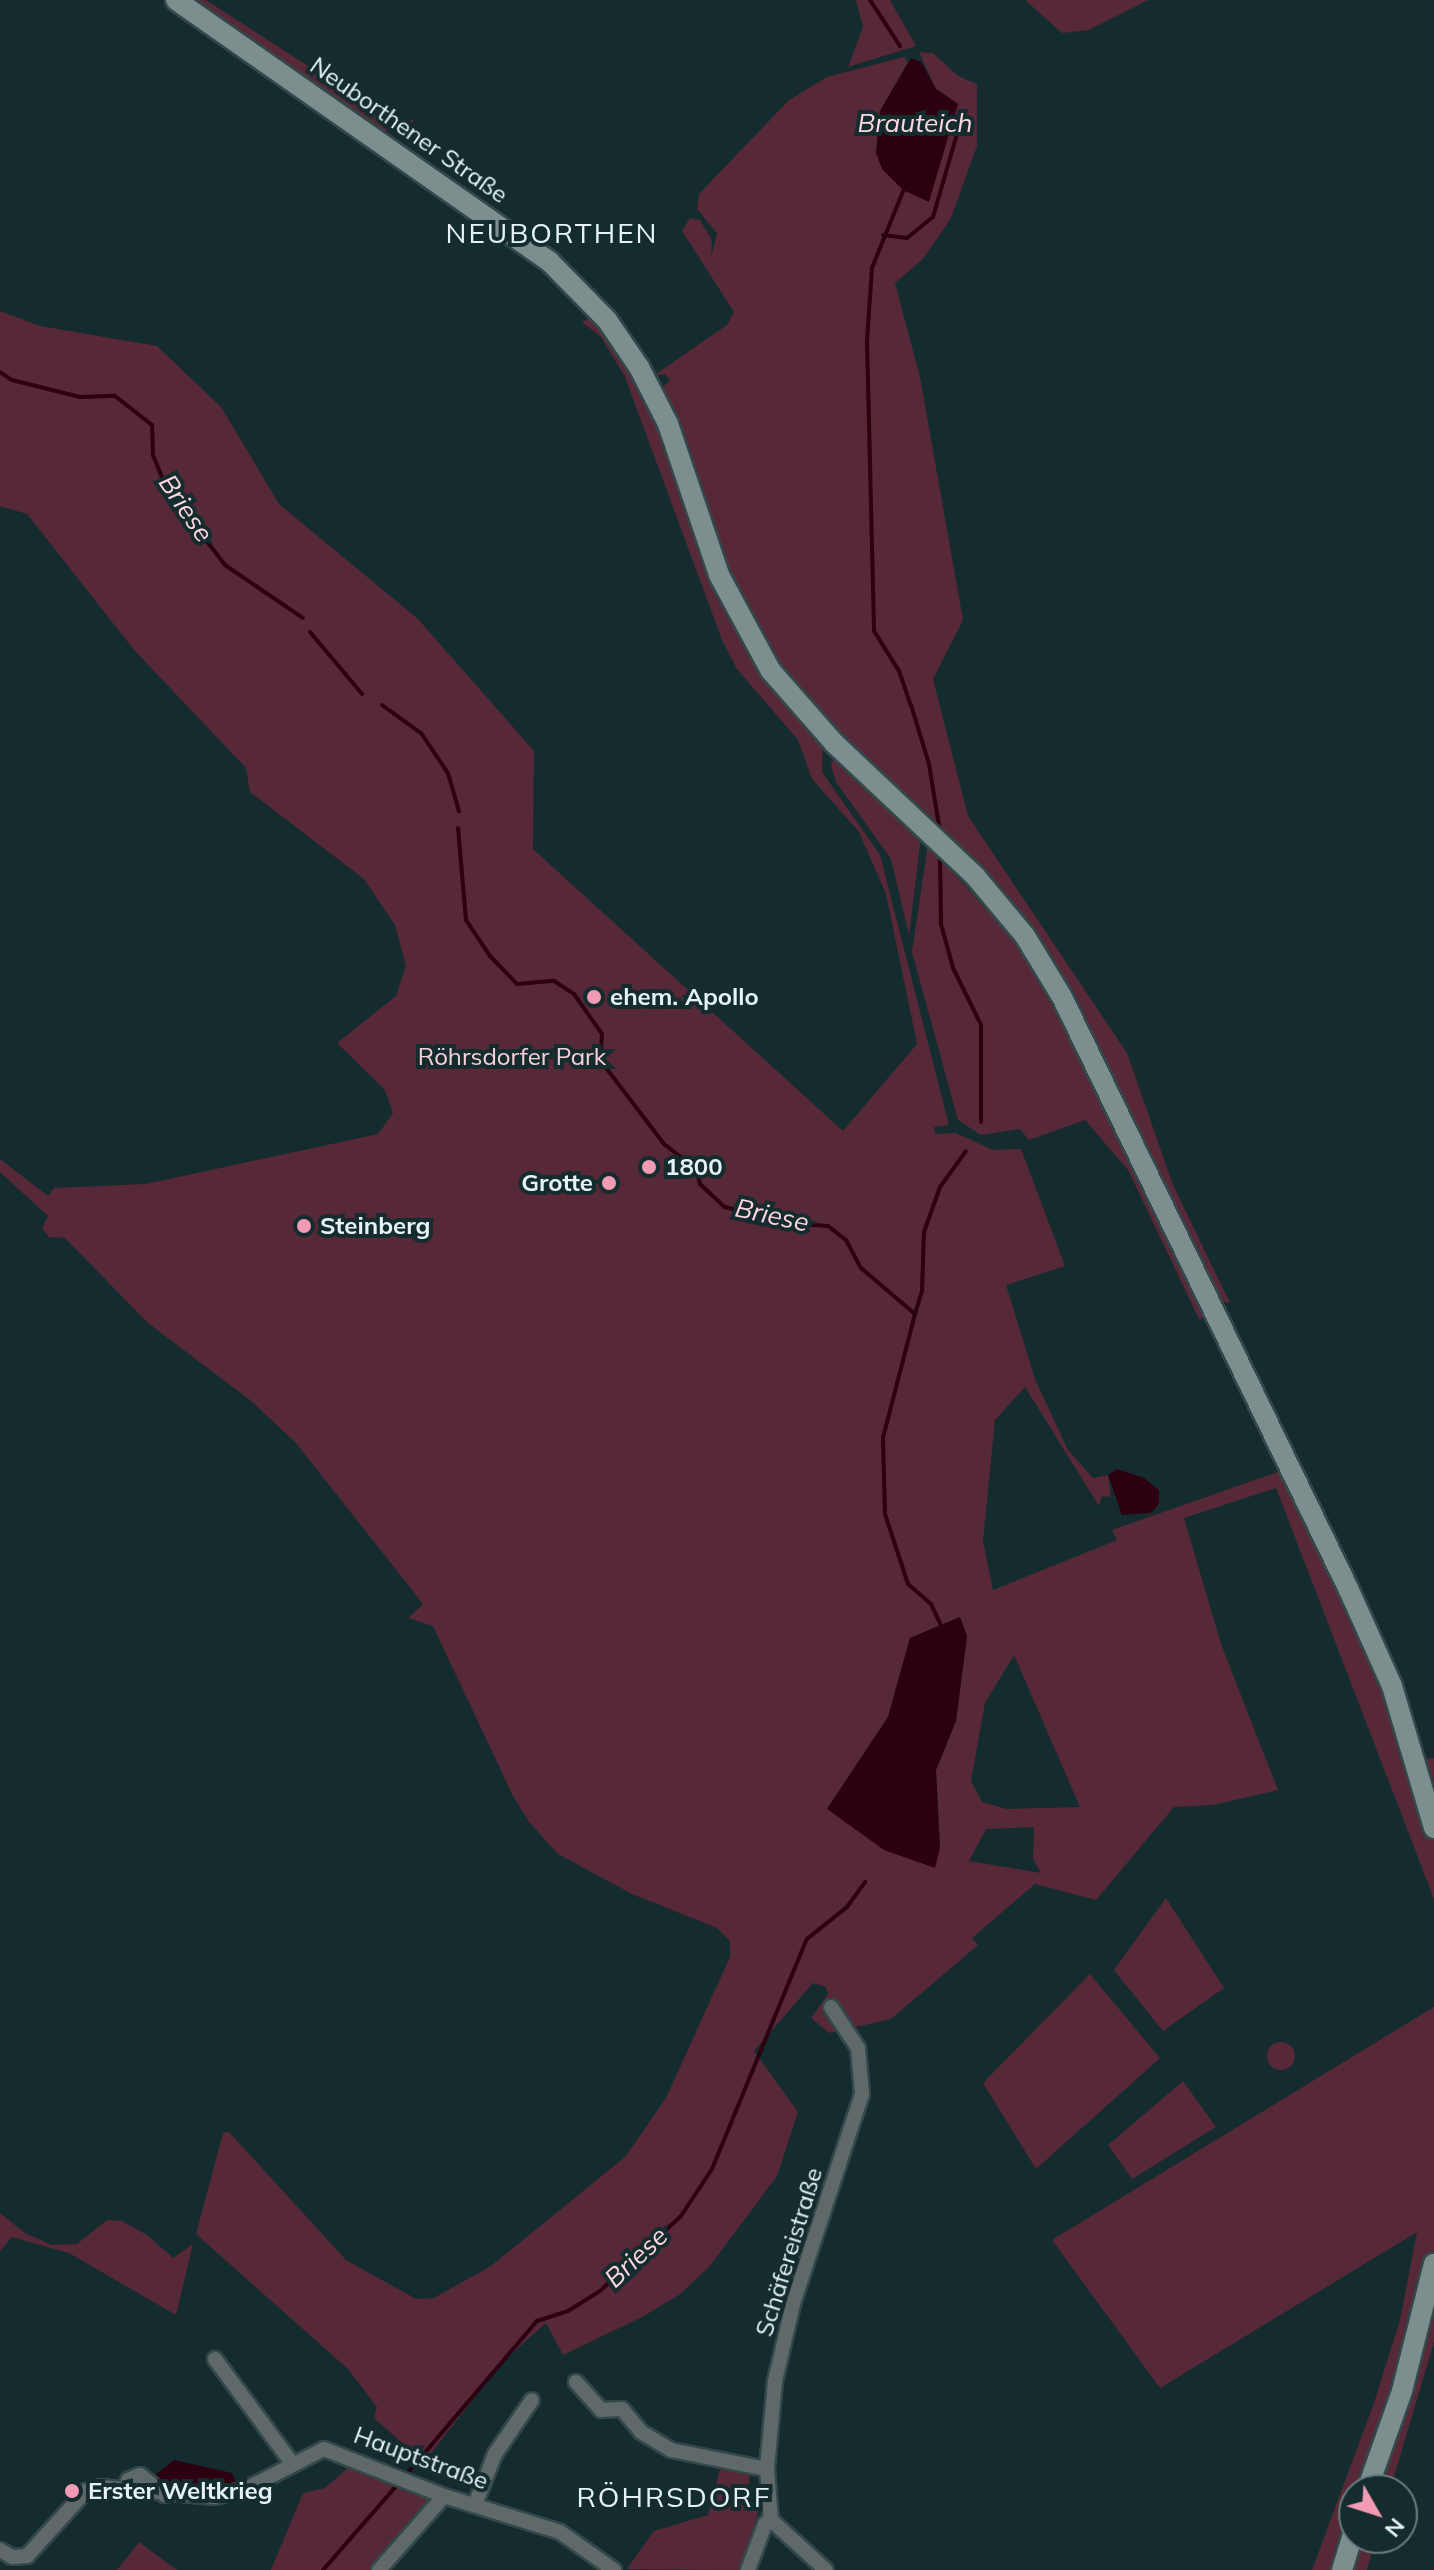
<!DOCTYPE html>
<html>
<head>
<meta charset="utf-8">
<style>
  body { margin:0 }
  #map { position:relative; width:1434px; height:2570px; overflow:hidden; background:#152c2e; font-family:Mulish,sans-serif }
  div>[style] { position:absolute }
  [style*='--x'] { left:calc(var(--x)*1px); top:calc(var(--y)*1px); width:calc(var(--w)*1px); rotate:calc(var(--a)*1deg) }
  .green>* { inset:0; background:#572837 }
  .round { border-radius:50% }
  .water>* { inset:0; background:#2c0011 }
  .stream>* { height:4px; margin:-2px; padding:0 2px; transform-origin:2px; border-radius:2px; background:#2c0011 }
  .roads { filter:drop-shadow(2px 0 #32484a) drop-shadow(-2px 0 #32484a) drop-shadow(0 2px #32484a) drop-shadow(0 -2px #32484a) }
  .street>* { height:14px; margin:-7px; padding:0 7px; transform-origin:7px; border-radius:7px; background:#5f696a }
  .secondary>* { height:20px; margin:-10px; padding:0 10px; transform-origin:10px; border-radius:10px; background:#7d8e8f }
  .dots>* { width:22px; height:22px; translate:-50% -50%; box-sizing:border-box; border:4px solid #152c2e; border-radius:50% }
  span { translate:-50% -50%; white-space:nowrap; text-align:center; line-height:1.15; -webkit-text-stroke:8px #152c2e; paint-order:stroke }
  .street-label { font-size:24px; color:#e5f3f4 }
  .poi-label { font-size:24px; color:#e5f3f4; font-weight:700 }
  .left { translate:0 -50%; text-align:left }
  .right { translate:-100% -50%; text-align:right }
  .park-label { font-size:24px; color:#f7d0da }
  .water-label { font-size:26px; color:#fed7e1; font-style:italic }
  .quarter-label { font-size:28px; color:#e5f3f4; letter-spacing:2px }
  .north { position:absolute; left:1338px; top:2474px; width:80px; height:80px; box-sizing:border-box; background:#152c2e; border:2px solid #687c7d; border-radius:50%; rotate:129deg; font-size:22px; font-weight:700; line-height:32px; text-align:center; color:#e5f3f4 }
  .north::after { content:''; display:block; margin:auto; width:28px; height:36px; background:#f19ab4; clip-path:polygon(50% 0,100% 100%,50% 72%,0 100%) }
</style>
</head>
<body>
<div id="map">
  <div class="green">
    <div style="clip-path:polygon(187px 0,206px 0,398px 124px,415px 119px,405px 132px,396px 126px,381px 134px)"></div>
    <div style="clip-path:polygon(856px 0,890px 0,916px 46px,848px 67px,863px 27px)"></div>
    <div style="clip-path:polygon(1025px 0,1148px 0,1089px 30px,1062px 33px)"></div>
    <div style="clip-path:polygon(919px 52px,933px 53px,958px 76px,977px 84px,977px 146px,951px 218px,923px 259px,895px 283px,920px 377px,963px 620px,933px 679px,968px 816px,1127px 1053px,1173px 1185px,1230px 1303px,1218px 1300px,982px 869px,838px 736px,778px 667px,736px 598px,660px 389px,670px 381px,665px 374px,653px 376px,727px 325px,734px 312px,682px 231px,690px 218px,700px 220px,712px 240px,711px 258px,717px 233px,697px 209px,699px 194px,788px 101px,827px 77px,904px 57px,908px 62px,880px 111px,876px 153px,949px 131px,956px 116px,950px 98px,936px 89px)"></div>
    <div style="clip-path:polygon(evenodd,0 311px,40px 326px,157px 346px,221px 407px,279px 504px,418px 619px,534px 751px,533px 849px,843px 1131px,917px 1044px,886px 894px,859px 832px,812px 779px,798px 740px,737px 669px,722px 640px,625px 377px,601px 337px,582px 322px,593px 316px,651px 402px,736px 630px,823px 741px,822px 772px,880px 855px,949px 1125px,934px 1127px,935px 1134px,956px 1133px,993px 1150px,1021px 1149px,1065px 1266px,1006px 1285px,1035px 1379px,1068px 1450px,1093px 1478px,1108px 1475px,1111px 1497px,1102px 1496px,1099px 1506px,1025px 1387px,995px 1420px,983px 1541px,993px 1590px,1117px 1540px,1112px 1530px,1278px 1472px,1283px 1482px,1289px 1479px,1340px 1583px,1412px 1760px,1434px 1758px,1434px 1899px,1276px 1488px,1184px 1518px,1221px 1644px,1278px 1790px,1213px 1805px,1174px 1807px,1096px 1900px,1035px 1884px,972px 1938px,978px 1945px,891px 2019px,829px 2033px,811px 2018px,828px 1994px,826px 1987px,813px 1983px,754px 2051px,798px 2112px,777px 2176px,709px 2267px,679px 2295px,642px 2317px,563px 2355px,546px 2323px,503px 2361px,424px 2462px,374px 2418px,377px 2407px,348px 2369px,196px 2234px,223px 2133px,229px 2132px,346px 2260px,416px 2299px,434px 2298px,491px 2266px,625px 2157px,666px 2098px,730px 1957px,730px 1941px,717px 1928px,632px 1894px,558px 1854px,529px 1822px,513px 1796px,433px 1626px,408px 1618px,423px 1604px,296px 1443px,250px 1400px,148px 1323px,65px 1238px,49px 1237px,42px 1228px,48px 1216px,0 1172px,0 1159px,48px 1196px,54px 1188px,146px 1184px,378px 1134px,393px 1113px,385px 1090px,337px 1043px,396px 996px,406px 966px,395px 925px,364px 879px,250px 792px,246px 768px,135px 651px,27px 514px,0 506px,0 311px,960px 1617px,967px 1636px,956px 1721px,936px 1770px,940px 1848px,827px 1809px,888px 1717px,910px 1638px,960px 1617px,0 311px,1014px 1655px,1080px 1807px,1007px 1809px,982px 1802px,971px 1781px,985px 1703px,1014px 1655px,0 311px,1034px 1827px,1033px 1859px,1041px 1873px,969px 1861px,986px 1829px,1034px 1827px)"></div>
    <div style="clip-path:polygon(836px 754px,921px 838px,909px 935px,891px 859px,836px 782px,831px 765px)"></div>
    <div style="clip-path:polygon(928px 844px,1035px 964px,1206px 1308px,1200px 1321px,1128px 1170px,1085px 1120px,1029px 1140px,1020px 1129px,981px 1135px,958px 1120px,912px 952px)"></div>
    <div style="clip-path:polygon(1166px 1898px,1224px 1988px,1163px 2031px,1114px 1970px)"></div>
    <div style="clip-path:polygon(1090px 1974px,1160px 2058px,1036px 2169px,983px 2083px)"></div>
    <div style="clip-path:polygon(1434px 2007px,1434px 2342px,1390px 2490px,1354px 2490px,1354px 2538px,1376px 2538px,1367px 2570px,1312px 2570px,1374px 2403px,1400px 2320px,1417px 2232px,1160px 2388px,1052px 2240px)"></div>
    <div class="round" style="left:1267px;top:2042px;width:28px;height:28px"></div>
    <div style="clip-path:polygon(1183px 2081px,1216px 2127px,1132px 2179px,1108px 2145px)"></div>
    <div style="clip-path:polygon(0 2213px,25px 2233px,52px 2245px,77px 2244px,107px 2220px,122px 2221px,147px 2235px,173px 2258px,193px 2244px,176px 2315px,69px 2253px,12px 2237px,0 2251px)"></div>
    <div style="clip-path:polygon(349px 2467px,429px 2498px,431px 2504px,372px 2570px,271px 2570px,303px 2493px,325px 2488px)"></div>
    <div style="clip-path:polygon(720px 2469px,750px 2475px,746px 2503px,760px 2505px,742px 2570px,627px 2569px,654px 2531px,708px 2515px)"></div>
    <div style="clip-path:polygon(139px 2542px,177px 2570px,117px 2570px)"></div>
  </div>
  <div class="water">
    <div style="clip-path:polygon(911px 58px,921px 62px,936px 89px,958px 104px,929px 202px,903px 190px,882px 169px,876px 153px,880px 111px)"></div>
    <div style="clip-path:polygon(1117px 1469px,1144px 1478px,1159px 1490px,1159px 1504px,1151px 1513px,1122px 1515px,1108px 1475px)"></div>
    <div style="clip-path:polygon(960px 1617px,967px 1636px,956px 1721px,936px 1770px,940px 1848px,935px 1868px,884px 1850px,827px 1809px,888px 1717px,910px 1638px)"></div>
    <div style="clip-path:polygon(174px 2460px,232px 2473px,236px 2482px,212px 2491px,164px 2488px,146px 2473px,155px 2475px)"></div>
  </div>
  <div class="stream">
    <div style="--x:870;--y:0;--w:55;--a:56.9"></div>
    <div style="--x:904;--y:189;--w:85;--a:112.1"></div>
    <div style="--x:872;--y:268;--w:73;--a:93.9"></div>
    <div style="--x:867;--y:341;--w:290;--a:88.6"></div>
    <div style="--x:874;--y:631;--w:47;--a:58"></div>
    <div style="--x:899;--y:671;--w:36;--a:71"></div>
    <div style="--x:911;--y:705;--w:62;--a:73"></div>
    <div style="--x:929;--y:764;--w:69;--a:80.8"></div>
    <div style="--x:883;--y:235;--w:24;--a:7"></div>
    <div style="--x:907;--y:238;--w:33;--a:-39"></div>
    <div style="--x:933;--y:217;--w:94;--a:-73.9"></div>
    <div style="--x:0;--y:372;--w:14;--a:34"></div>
    <div style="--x:12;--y:380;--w:70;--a:14"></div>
    <div style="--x:80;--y:397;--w:35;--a:-2"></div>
    <div style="--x:115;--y:396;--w:47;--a:38.1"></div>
    <div style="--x:152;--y:425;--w:30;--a:88"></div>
    <div style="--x:153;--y:455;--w:35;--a:68"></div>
    <div style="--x:166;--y:487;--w:20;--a:30"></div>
    <div style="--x:183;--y:497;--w:31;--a:68"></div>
    <div style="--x:195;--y:526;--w:49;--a:52.4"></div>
    <div style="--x:225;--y:565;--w:94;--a:34.2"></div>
    <div style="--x:310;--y:632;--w:81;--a:50"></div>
    <div style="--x:382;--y:705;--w:48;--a:35.7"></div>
    <div style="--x:421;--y:733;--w:48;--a:56"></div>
    <div style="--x:448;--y:773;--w:40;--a:74"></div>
    <div style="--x:458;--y:828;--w:92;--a:85"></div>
    <div style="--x:466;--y:920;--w:43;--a:56.3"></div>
    <div style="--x:490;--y:956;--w:39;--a:46"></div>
    <div style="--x:517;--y:984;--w:37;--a:-5"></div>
    <div style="--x:554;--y:981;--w:24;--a:33"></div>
    <div style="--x:574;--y:994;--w:49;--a:55"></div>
    <div style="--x:602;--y:1034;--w:26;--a:94"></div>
    <div style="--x:600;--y:1060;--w:106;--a:52.7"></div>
    <div style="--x:664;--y:1144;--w:41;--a:38"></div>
    <div style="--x:696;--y:1169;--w:16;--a:75"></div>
    <div style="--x:700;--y:1184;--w:34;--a:43"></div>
    <div style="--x:725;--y:1207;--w:62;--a:14.9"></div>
    <div style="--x:785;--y:1223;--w:43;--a:4"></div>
    <div style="--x:828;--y:1226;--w:23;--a:38"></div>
    <div style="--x:846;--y:1240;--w:32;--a:62"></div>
    <div style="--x:861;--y:1268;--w:71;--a:40.4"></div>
    <div style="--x:915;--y:1314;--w:128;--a:104.5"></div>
    <div style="--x:883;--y:1438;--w:76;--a:88.5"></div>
    <div style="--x:885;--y:1514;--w:74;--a:71.8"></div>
    <div style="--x:908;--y:1584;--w:30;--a:41"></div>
    <div style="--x:931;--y:1604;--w:23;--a:65"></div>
    <div style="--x:940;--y:853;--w:71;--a:89.2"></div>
    <div style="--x:941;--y:924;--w:46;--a:74.7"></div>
    <div style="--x:953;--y:968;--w:64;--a:63.8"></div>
    <div style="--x:981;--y:1025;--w:97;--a:90"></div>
    <div style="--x:915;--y:1314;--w:24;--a:-73"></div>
    <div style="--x:922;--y:1291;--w:59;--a:-88.1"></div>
    <div style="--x:924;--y:1232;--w:48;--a:-70.4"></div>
    <div style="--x:940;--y:1187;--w:44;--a:-54.2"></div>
    <div style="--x:405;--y:2476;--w:204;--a:-49.6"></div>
    <div style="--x:537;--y:2321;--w:33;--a:-18"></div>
    <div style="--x:568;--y:2311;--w:38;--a:-32"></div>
    <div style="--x:600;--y:2291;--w:110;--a:-42.8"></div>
    <div style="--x:681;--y:2216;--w:56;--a:-56.6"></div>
    <div style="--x:712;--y:2169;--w:249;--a:-67.6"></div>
    <div style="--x:807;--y:1939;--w:51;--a:-38.7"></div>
    <div style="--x:847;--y:1907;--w:31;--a:-54"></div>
    <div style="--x:323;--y:2570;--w:116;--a:-48.9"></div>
  </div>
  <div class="roads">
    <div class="street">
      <div style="--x:215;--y:2359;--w:129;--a:53.5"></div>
      <div style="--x:576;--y:2382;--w:38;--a:48"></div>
      <div style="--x:601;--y:2410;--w:21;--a:-3"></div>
      <div style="--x:622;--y:2409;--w:30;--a:50"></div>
      <div style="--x:641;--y:2432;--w:35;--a:31"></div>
      <div style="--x:671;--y:2450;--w:98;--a:11.2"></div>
      <div style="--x:128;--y:2480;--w:13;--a:-23"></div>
      <div style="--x:140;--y:2475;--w:32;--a:39"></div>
      <div style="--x:476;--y:2502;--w:52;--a:-68.4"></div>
      <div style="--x:495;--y:2454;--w:65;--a:-55.6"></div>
      <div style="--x:771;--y:2520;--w:51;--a:-94.5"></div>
      <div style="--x:767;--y:2469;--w:88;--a:-84.8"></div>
      <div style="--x:775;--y:2381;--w:79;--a:-76.8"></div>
      <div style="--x:793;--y:2304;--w:221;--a:-71.8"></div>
      <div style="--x:862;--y:2094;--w:46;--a:-95"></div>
      <div style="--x:858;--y:2048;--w:49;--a:-123.4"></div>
      <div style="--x:771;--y:2520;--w:74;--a:42.3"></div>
      <div style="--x:0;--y:2550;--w:14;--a:30"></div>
      <div style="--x:12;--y:2557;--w:15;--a:-4"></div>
      <div style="--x:27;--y:2556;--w:88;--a:-47.8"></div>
      <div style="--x:86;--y:2491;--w:16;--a:-15"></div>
      <div style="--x:101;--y:2487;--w:114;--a:5"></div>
      <div style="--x:215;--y:2497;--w:34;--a:-15"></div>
      <div style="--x:248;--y:2488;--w:85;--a:-27.2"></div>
      <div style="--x:324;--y:2449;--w:129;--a:21.4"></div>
      <div style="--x:444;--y:2496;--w:121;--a:17.2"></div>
      <div style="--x:560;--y:2532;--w:66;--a:35.1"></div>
      <div style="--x:379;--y:2570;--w:98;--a:-48.7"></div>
      <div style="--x:748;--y:2570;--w:49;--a:-69.7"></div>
      <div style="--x:765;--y:2524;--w:7;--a:-34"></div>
    </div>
    <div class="secondary">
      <div style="--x:176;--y:0;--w:455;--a:35"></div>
      <div style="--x:549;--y:261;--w:83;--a:45.5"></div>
      <div style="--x:607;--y:320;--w:57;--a:55.8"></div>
      <div style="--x:639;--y:367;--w:64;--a:63"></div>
      <div style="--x:668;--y:424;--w:159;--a:71.3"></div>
      <div style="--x:719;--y:575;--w:109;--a:61.6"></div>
      <div style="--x:771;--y:671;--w:96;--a:48.8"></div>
      <div style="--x:834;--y:743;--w:194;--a:43.3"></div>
      <div style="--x:975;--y:876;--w:78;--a:50.2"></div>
      <div style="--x:1025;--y:936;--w:71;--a:58.8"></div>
      <div style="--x:1062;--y:997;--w:657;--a:64.18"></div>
      <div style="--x:1348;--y:1588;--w:107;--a:65.8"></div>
      <div style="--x:1392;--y:1686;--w:148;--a:73.5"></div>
      <div style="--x:1367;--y:2490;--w:105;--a:-70.5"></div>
      <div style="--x:1402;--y:2391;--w:131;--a:-75.9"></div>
      <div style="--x:1342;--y:2570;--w:41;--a:-72.9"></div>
    </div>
  </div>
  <div class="dots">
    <div style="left:594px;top:997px;background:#f19ab4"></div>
    <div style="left:649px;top:1167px;background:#f19ab4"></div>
    <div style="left:609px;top:1183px;background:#f19ab4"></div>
    <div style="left:304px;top:1226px;background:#f19ab4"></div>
    <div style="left:72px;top:2491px;background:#f19ab4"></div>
  </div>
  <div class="street-label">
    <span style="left:409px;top:130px;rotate:35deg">Neuborthener Straße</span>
    <span style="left:789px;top:2252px;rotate:-73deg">Schäfereistraße</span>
    <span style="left:421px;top:2458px;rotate:20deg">Hauptstraße</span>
  </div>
  <div class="poi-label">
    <span class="left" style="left:610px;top:997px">ehem. Apollo</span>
    <span class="left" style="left:665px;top:1167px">1800</span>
    <span class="right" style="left:593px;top:1183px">Grotte</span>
    <span class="left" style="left:320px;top:1226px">Steinberg</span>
    <span class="left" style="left:88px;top:2491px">Erster Weltkrieg</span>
  </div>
  <div class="park-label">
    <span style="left:512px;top:1057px">Röhrsdorfer Park</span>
  </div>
  <div class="water-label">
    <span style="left:915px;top:123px">Brauteich</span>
    <span style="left:186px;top:508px;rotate:56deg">Briese</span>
    <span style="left:772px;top:1215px;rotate:12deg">Briese</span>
    <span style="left:636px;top:2257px;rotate:-43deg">Briese</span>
  </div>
  <div class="quarter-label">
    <span style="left:552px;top:233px">NEUBORTHEN</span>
    <span style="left:674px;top:2497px">RÖHRSDORF</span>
  </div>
  <div class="north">N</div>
</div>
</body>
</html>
